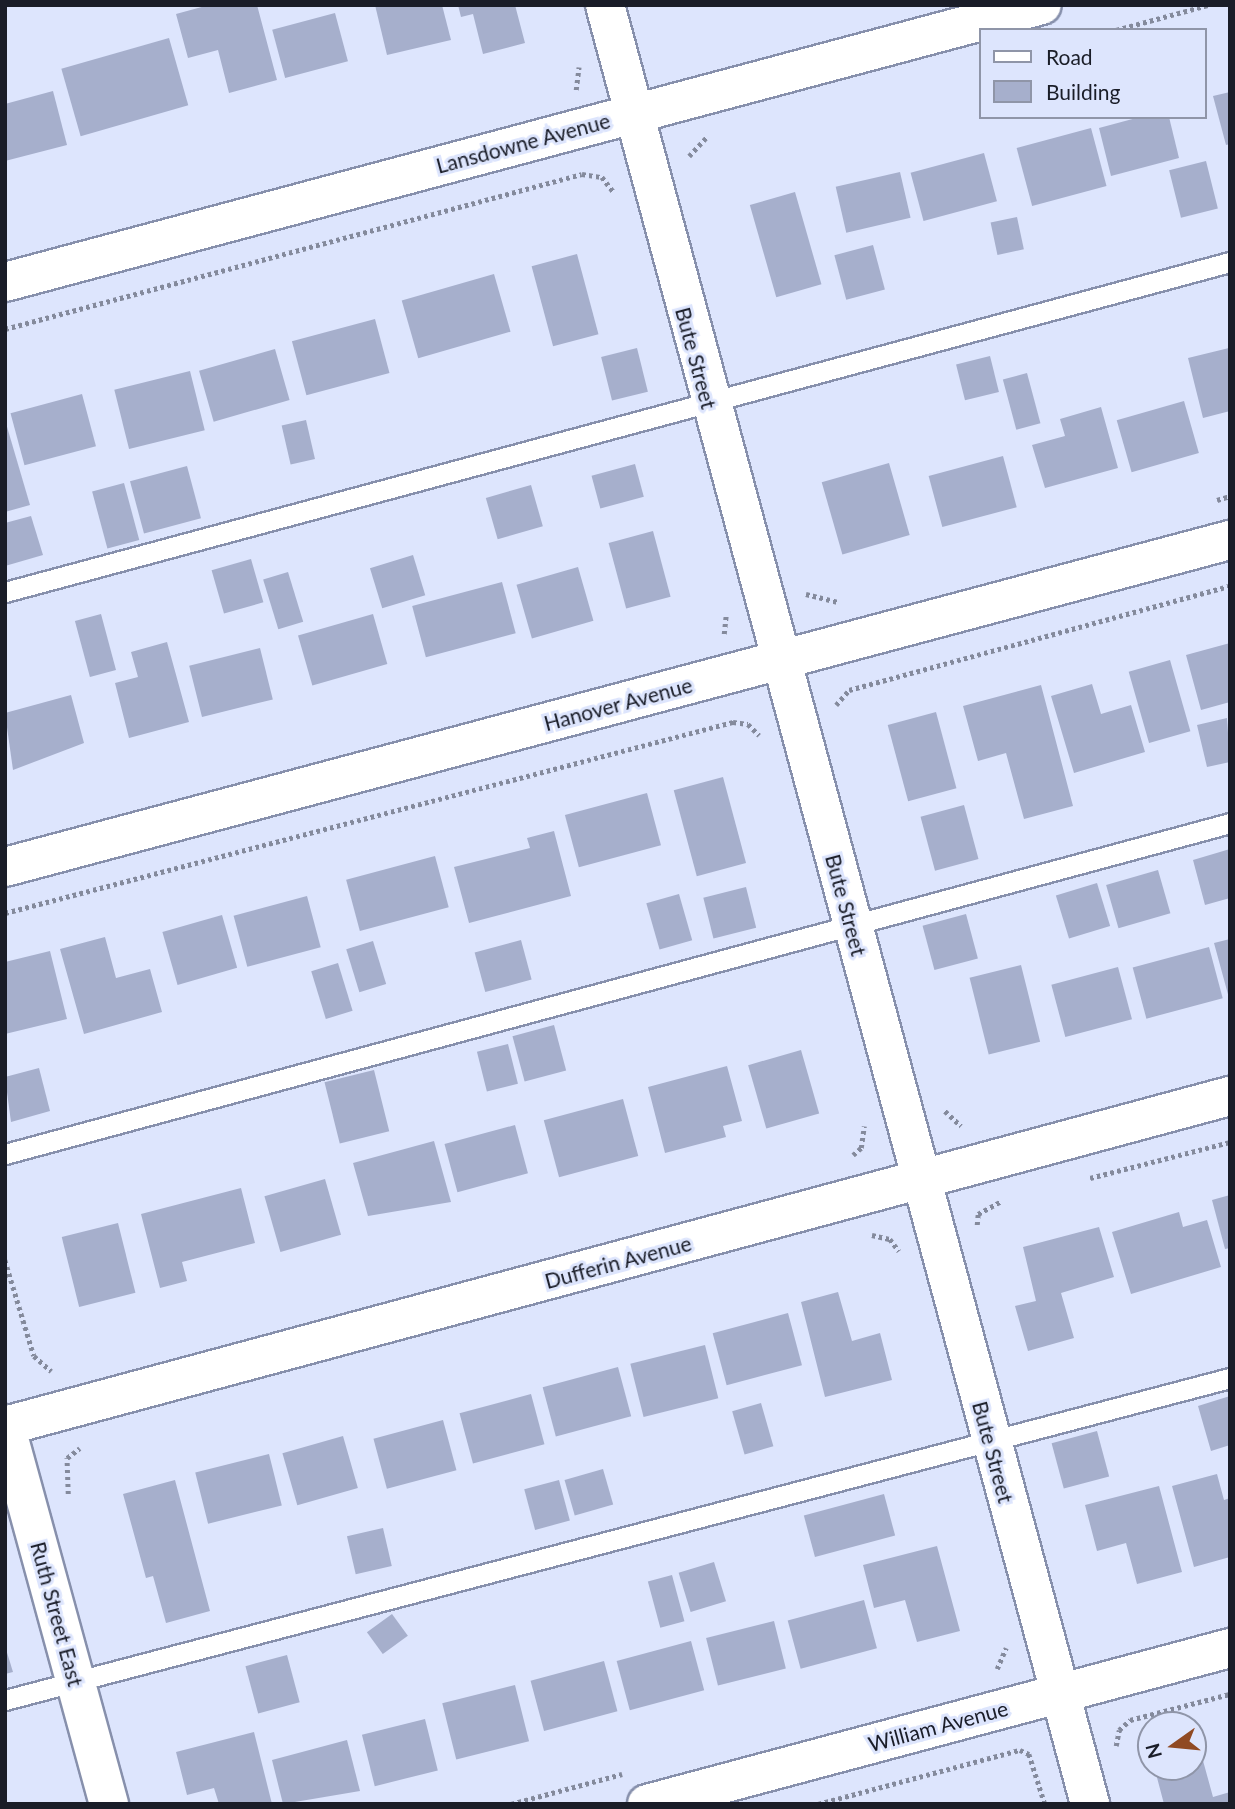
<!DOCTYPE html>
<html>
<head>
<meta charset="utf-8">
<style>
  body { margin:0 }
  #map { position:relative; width:1235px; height:1809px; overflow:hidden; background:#dde5fd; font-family:Lato,sans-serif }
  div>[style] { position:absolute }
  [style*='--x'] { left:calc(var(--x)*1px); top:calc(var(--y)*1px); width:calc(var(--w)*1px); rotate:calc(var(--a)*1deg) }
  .building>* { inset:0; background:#a6afcc; transform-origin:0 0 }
  .path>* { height:4.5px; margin-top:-2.25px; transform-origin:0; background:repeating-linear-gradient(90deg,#848a9c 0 3.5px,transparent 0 7px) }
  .roads { filter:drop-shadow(2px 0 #8790ac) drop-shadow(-2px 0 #8790ac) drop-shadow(0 2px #8790ac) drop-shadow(0 -2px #8790ac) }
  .lane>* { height:19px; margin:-9.5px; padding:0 9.5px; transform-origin:9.5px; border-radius:9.5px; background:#fff }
  .street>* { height:38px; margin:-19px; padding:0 19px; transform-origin:19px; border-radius:19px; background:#fff }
  .secondary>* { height:38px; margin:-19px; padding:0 19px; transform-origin:19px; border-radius:19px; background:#fff }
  span { translate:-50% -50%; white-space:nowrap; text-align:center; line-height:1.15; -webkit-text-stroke:6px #dde5fd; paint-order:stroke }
  .street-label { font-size:21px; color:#1a1d28 }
  .frame { position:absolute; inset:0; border:7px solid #1a1d28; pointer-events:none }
  .legend { position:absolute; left:979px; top:28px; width:228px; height:91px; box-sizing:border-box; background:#dde5fd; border:2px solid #8f95a8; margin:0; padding:9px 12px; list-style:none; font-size:21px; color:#1a1d28 }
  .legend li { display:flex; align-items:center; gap:14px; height:35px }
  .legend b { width:35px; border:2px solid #8f95a8 }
  .north { position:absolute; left:1137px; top:1711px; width:70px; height:70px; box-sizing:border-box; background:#dde5fd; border:2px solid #8f95a8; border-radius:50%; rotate:255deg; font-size:19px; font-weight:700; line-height:28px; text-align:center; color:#1a1d28 }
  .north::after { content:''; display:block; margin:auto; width:24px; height:32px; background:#904a23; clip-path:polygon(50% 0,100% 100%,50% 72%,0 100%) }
</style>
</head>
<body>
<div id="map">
  <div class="building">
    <div style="clip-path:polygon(209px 5px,257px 5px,277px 80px,229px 93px,218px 50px,188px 58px,176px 14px)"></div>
    <div style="clip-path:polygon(375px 5px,442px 5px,451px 40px,387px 55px)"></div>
    <div style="clip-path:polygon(458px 5px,515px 5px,525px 43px,483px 54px,473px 14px,461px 17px)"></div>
    <div style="left:335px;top:13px;width:50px;height:65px;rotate:75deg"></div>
    <div style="left:169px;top:38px;width:70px;height:112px;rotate:74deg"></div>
    <div style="clip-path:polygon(53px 91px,67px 145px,5px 161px,5px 104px)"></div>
    <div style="clip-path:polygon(1230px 92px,1230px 144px,1226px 145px,1213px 96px)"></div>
    <div style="clip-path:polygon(1140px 117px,1169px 117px,1179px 158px,1111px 176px,1099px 128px)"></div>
    <div style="left:1091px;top:128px;width:60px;height:77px;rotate:75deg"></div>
    <div style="left:984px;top:153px;width:50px;height:76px;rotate:75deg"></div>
    <div style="left:1206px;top:161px;width:49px;height:38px;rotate:76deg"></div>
    <div style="left:900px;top:172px;width:47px;height:66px;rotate:77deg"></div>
    <div style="left:795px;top:192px;width:96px;height:47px;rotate:74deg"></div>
    <div style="left:1017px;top:217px;width:33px;height:27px;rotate:78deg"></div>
    <div style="left:873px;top:245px;width:46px;height:40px;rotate:75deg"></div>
    <div style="left:577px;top:254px;width:83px;height:47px;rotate:75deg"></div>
    <div style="left:494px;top:274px;width:60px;height:96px;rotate:74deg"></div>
    <div style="left:375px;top:319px;width:56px;height:86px;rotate:75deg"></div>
    <div style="left:637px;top:348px;width:45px;height:37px;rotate:76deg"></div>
    <div style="clip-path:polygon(1229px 348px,1230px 411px,1203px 418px,1188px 358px)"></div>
    <div style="left:275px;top:349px;width:53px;height:79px;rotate:74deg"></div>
    <div style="left:990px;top:356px;width:37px;height:35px;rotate:76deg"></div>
    <div style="left:190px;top:371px;width:61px;height:78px;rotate:76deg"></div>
    <div style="left:1027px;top:373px;width:52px;height:25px;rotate:75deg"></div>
    <div style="left:82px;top:394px;width:54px;height:74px;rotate:75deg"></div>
    <div style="left:1184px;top:401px;width:54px;height:70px;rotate:74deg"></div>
    <div style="clip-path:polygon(1101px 407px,1118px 468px,1045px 488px,1032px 445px,1065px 436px,1060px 419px)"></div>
    <div style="clip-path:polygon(5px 420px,30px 505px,5px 512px)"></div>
    <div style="left:306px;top:420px;width:40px;height:25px;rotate:77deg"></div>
    <div style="left:1003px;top:456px;width:53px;height:77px;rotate:75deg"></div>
    <div style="left:889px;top:463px;width:75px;height:70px;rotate:74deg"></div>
    <div style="left:635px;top:464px;width:34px;height:45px;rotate:75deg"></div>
    <div style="left:187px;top:466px;width:54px;height:59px;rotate:75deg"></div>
    <div style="left:124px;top:483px;width:59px;height:33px;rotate:75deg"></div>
    <div style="left:531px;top:485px;width:43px;height:47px;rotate:74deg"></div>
    <div style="clip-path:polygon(31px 516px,43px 555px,5px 566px,5px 523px)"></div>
    <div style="left:653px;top:531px;width:68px;height:46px;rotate:75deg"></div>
    <div style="left:413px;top:555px;width:42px;height:45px;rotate:73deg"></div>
    <div style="left:251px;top:559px;width:45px;height:41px;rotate:74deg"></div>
    <div style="left:578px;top:567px;width:56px;height:64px;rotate:74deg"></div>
    <div style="left:288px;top:572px;width:52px;height:26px;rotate:73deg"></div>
    <div style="left:502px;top:582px;width:53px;height:93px;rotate:75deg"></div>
    <div style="left:101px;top:614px;width:58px;height:27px;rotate:75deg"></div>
    <div style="left:373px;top:614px;width:52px;height:78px;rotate:74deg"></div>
    <div style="clip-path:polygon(167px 642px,189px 722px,129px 738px,115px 683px,138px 677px,131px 652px)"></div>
    <div style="clip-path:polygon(1230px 643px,1230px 702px,1201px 710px,1186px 655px)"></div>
    <div style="left:260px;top:648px;width:53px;height:73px;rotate:76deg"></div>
    <div style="left:1170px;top:660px;width:74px;height:43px;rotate:74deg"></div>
    <div style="clip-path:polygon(1092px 684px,1101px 714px,1131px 705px,1145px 752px,1074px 773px,1051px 696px)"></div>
    <div style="clip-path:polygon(1041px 685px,1073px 806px,1024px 819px,1006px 753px,978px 761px,963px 706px)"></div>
    <div style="clip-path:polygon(71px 695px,84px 743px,13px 770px,5px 713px)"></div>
    <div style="left:936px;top:712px;width:79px;height:50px;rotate:75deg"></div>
    <div style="clip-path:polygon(1227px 718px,1230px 762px,1207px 767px,1197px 725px)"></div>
    <div style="left:723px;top:777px;width:89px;height:51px;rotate:75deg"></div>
    <div style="left:647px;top:793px;width:54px;height:85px;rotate:75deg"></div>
    <div style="left:964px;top:805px;width:56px;height:45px;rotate:75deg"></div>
    <div style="clip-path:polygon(554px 831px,571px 896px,469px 923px,454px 867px,530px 848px,527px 838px)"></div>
    <div style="clip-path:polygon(1230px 849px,1230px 898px,1205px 905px,1193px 860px)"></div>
    <div style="left:435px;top:856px;width:53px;height:92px;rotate:75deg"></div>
    <div style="left:1158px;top:870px;width:45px;height:54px;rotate:74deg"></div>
    <div style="left:1097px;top:883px;width:45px;height:43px;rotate:73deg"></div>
    <div style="left:746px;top:887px;width:42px;height:44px;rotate:76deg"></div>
    <div style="left:679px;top:894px;width:48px;height:34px;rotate:74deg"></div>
    <div style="left:307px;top:896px;width:53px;height:76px;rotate:75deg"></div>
    <div style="left:966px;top:914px;width:46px;height:45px;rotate:75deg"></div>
    <div style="left:222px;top:915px;width:55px;height:62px;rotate:74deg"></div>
    <div style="clip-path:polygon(105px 937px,116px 978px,150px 969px,162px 1012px,84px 1034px,60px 949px)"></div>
    <div style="clip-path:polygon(1230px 939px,1230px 998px,1229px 998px,1214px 943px)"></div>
    <div style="left:521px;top:940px;width:41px;height:48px;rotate:75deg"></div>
    <div style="left:373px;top:941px;width:45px;height:28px;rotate:73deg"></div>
    <div style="left:1209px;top:947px;width:53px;height:79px;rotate:75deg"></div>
    <div style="clip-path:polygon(50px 951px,67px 1019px,5px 1034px,5px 962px)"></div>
    <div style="left:338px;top:963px;width:50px;height:28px;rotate:73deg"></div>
    <div style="left:1021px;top:965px;width:79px;height:53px;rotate:76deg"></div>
    <div style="left:1118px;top:967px;width:54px;height:69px;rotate:75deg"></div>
    <div style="left:554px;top:1025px;width:47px;height:43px;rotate:75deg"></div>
    <div style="left:508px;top:1044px;width:41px;height:32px;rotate:76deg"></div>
    <div style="left:801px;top:1050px;width:66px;height:55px;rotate:74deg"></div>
    <div style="clip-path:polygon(727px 1066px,742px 1121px,723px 1126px,726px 1137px,665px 1153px,648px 1087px)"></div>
    <div style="clip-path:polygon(39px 1068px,50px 1111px,11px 1122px,5px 1077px)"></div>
    <div style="left:374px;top:1070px;width:63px;height:51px;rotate:76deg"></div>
    <div style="left:623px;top:1099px;width:59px;height:82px;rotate:75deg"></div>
    <div style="left:515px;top:1125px;width:50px;height:73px;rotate:75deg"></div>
    <div style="clip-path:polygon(434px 1141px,451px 1202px,368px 1216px,353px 1163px)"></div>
    <div style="left:325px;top:1179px;width:58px;height:63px;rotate:74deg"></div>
    <div style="clip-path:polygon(241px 1188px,255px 1243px,182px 1262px,187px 1281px,160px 1288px,141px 1214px)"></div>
    <div style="clip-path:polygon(1230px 1195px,1230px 1248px,1225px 1249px,1212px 1200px)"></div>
    <div style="clip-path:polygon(1179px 1212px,1183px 1227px,1207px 1220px,1221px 1267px,1131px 1294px,1112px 1232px)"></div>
    <div style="left:118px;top:1223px;width:72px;height:58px;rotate:76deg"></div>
    <div style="clip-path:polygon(1099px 1227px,1114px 1277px,1061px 1293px,1074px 1338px,1028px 1351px,1015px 1306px,1036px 1301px,1023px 1247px)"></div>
    <div style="clip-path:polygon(838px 1292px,852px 1341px,880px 1333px,892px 1380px,825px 1397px,801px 1302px)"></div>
    <div style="left:788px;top:1313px;width:54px;height:78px;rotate:75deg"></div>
    <div style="left:705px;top:1345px;width:55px;height:77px;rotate:76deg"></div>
    <div style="left:618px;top:1367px;width:51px;height:78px;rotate:75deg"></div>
    <div style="left:531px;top:1394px;width:52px;height:74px;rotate:75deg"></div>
    <div style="clip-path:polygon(1230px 1396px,1230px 1445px,1211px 1451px,1198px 1406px)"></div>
    <div style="left:761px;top:1403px;width:45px;height:30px;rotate:74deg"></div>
    <div style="left:443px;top:1420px;width:52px;height:72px;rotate:75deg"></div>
    <div style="left:1097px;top:1431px;width:47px;height:47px;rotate:75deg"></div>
    <div style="left:343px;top:1436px;width:54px;height:63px;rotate:74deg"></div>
    <div style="left:269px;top:1454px;width:53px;height:76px;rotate:76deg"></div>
    <div style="left:603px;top:1469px;width:37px;height:40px;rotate:74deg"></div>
    <div style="clip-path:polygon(1217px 1474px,1224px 1500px,1230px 1498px,1230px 1557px,1194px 1567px,1172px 1486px)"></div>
    <div style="clip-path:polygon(175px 1480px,210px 1611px,166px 1623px,153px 1576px,146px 1578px,123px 1494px)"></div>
    <div style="left:559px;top:1480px;width:42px;height:36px;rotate:75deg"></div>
    <div style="clip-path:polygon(1159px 1486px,1182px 1572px,1137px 1584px,1126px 1543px,1097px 1551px,1085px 1505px)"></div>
    <div style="left:884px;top:1494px;width:43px;height:83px;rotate:75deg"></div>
    <div style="left:383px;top:1528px;width:39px;height:37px;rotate:77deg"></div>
    <div style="clip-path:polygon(937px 1546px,960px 1631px,917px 1642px,905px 1600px,874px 1608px,863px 1565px)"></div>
    <div style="left:714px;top:1562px;width:41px;height:37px;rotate:73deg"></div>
    <div style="left:672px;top:1575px;width:48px;height:25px;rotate:75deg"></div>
    <div style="left:864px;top:1600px;width:50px;height:79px;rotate:75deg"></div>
    <div style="left:392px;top:1614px;width:27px;height:31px;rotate:54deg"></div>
    <div style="left:774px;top:1621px;width:49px;height:70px;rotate:76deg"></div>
    <div style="left:691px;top:1641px;width:51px;height:77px;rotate:75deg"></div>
    <div style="clip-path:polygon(5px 1646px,13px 1672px,5px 1674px)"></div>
    <div style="left:287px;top:1655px;width:49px;height:43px;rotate:75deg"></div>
    <div style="left:604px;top:1661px;width:52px;height:76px;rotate:75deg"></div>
    <div style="left:515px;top:1685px;width:58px;height:75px;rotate:76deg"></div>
    <div style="left:425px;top:1719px;width:53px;height:65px;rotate:76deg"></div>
    <div style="clip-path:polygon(254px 1732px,272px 1804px,219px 1804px,214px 1788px,187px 1795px,176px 1752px)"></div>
    <div style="clip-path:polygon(347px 1740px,360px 1791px,283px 1804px,272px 1760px)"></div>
    <div style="clip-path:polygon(1202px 1757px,1213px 1797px,1230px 1792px,1230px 1804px,1164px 1804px,1155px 1770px,1193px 1767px,1193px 1759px)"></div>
  </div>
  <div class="path">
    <div style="--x:1116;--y:30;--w:95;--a:-15.2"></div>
    <div style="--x:576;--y:90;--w:23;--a:-83"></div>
    <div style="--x:689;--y:156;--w:25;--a:-47"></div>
    <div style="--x:5;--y:329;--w:597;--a:-15.04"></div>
    <div style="--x:582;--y:174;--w:20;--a:9"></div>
    <div style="--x:602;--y:177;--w:18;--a:52"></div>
    <div style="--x:1217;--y:500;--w:14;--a:-17"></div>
    <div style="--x:806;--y:594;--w:32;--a:14"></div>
    <div style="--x:724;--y:634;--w:19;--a:-84"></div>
    <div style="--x:836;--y:705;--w:20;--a:-49"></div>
    <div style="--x:849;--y:690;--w:395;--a:-15.3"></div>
    <div style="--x:5;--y:913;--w:753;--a:-14.7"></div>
    <div style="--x:733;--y:722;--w:15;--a:8"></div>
    <div style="--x:748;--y:724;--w:16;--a:45"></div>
    <div style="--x:945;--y:1111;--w:22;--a:43"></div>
    <div style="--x:853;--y:1155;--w:11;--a:-41"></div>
    <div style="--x:861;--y:1148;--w:22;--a:-82"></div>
    <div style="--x:1090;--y:1178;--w:145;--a:-14.4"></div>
    <div style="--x:977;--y:1225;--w:11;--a:-85"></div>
    <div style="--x:978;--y:1214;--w:26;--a:-29"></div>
    <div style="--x:872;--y:1235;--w:18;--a:13"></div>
    <div style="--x:890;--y:1239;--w:15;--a:53"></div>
    <div style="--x:5;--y:1260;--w:100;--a:73.2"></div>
    <div style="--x:34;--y:1356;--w:23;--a:41"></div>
    <div style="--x:68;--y:1494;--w:36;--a:-92"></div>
    <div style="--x:67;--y:1458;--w:16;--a:-38"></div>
    <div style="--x:997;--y:1669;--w:23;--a:-67"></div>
    <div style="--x:1116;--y:1746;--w:16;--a:-79"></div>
    <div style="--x:1119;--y:1730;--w:15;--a:-42"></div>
    <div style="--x:1130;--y:1720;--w:103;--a:-14.6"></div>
    <div style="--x:511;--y:1804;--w:115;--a:-15.1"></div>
    <div style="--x:818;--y:1804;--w:209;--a:-15"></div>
    <div style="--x:1020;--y:1750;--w:10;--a:24"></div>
    <div style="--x:1029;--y:1754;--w:52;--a:72.3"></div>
  </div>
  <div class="roads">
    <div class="lane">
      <div style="--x:5;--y:592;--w:1269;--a:-15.08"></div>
      <div style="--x:5;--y:1154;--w:1269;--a:-15.12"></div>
      <div style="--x:5;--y:1700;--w:1267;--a:-14.73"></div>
    </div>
    <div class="street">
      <div style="--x:605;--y:5;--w:1863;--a:74.91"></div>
      <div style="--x:5;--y:282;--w:1073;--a:-14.96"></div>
      <div style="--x:5;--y:867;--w:1268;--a:-14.95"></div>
      <div style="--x:5;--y:1426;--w:1269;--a:-15.08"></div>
      <div style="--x:647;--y:1804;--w:604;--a:-14.98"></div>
    </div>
    <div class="secondary">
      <div style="--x:5;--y:1424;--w:394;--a:74.7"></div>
    </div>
  </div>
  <div class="street-label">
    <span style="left:523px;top:143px;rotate:-15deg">Lansdowne Avenue</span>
    <span style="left:696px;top:358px;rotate:75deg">Bute Street</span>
    <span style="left:618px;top:704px;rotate:-15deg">Hanover Avenue</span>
    <span style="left:846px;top:905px;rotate:75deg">Bute Street</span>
    <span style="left:618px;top:1262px;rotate:-15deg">Dufferin Avenue</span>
    <span style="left:993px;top:1452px;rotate:75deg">Bute Street</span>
    <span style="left:57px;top:1614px;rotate:75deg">Ruth Street East</span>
    <span style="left:938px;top:1726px;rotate:-15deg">William Avenue</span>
  </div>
  <div class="frame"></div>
  <ul class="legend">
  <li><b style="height:9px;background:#fff"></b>Road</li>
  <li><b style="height:19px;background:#a6afcc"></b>Building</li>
  </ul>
  <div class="north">N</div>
</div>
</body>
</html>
